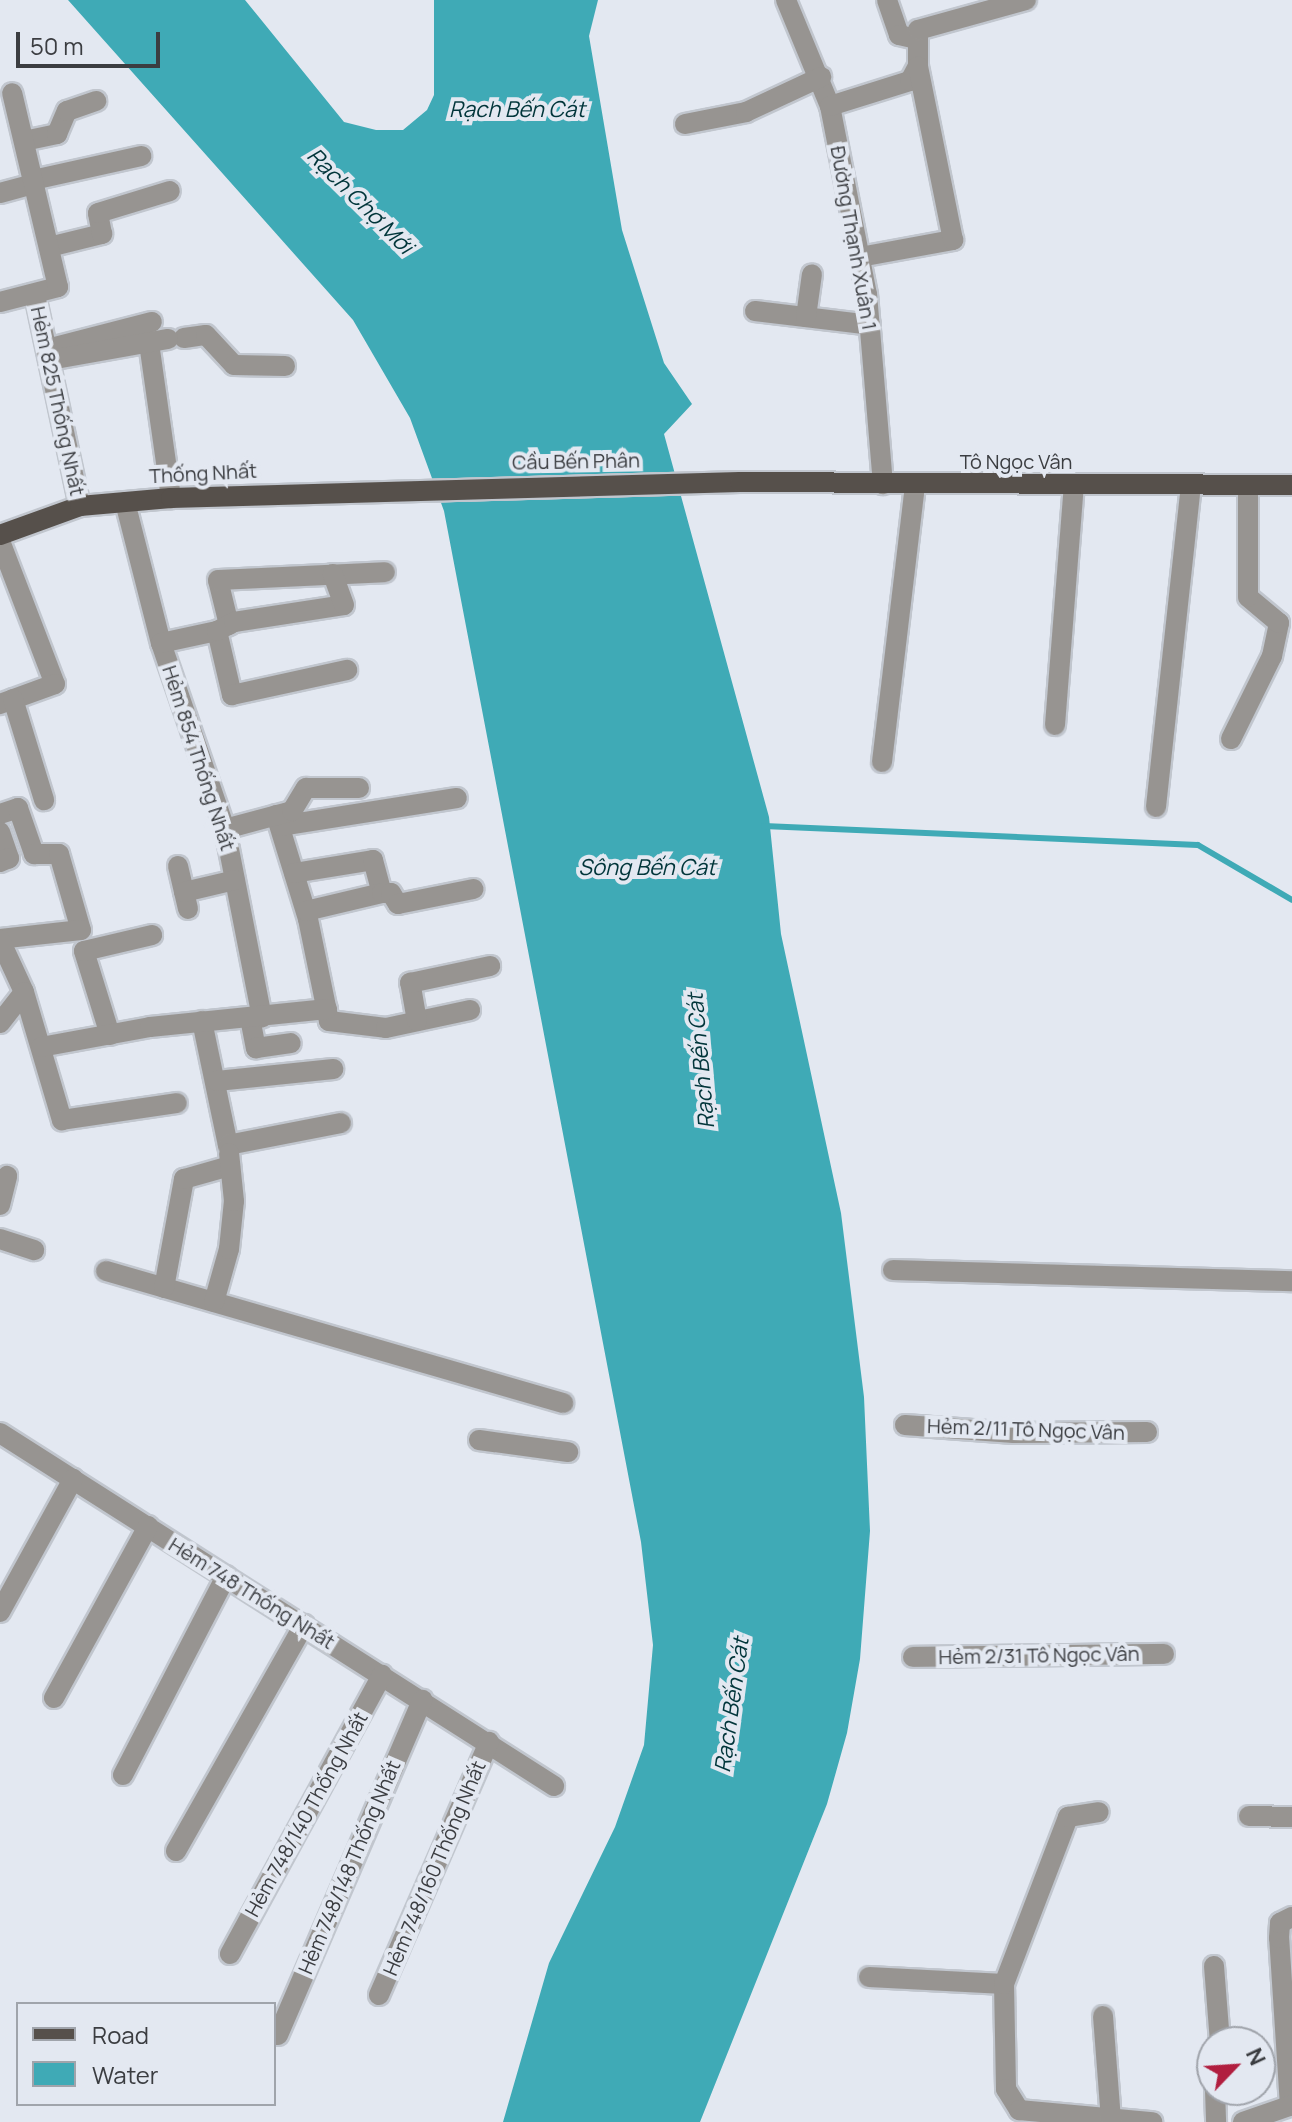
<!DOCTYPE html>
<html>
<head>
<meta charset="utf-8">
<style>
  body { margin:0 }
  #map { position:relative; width:1292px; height:2122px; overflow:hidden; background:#e3e8f1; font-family:Manrope,sans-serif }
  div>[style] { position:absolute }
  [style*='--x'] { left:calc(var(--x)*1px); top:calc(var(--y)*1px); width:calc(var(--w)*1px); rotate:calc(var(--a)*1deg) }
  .water>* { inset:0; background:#3faab6 }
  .stream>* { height:6px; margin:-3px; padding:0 3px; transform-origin:3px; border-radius:3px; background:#3faab6 }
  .roads { filter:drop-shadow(2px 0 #c1c6ce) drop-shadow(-2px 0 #c1c6ce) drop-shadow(0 2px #c1c6ce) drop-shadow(0 -2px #c1c6ce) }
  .minor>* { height:20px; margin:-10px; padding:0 10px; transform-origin:10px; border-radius:10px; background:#979491 }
  .major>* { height:20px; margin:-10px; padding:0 10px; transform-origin:10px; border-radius:10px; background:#56504b }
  span { translate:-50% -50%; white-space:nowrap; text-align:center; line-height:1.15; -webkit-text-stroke:8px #e3e8f1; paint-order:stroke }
  .street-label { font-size:20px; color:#3b3d41 }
  .water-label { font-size:22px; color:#01353a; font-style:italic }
  .legend { position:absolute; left:16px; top:2002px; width:260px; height:104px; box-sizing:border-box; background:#e3e8f1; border:2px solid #a0a4ab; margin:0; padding:10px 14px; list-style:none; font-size:24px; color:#3b3d41 }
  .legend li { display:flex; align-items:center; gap:16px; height:40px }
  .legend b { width:40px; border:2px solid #a0a4ab }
  .north { position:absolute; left:1196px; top:2026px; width:80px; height:80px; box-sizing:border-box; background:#e3e8f1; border:2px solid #a0a4ab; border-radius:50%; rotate:65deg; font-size:22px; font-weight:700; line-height:32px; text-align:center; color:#3b3d41 }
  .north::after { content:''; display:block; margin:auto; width:28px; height:36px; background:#b11e3f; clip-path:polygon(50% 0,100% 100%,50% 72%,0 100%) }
  .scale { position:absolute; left:16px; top:32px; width:144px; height:36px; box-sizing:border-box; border:4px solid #3b3d41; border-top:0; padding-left:10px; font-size:24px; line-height:28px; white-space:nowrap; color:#3b3d41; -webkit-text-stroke:6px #e3e8f1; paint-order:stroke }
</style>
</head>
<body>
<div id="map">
  <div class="water">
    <div style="clip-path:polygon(68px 0,245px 0,344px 122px,376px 130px,403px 130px,427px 110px,434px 95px,434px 0,598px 0,589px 36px,622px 230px,664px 363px,692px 404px,664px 434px,769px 817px,781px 934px,841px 1213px,864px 1397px,870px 1531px,860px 1659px,847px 1733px,827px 1804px,700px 2122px,503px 2122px,549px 1963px,615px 1827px,644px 1745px,653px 1645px,641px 1542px,444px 511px,410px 418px,353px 320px)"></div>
  </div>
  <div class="stream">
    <div style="--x:764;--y:826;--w:434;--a:2.5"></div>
    <div style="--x:1198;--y:845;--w:109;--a:30.3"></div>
  </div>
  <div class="roads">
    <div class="minor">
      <div style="--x:786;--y:0;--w:115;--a:67.5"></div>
      <div style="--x:830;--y:106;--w:192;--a:78.9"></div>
      <div style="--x:867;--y:294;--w:191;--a:85.2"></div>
      <div style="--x:887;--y:0;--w:37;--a:71"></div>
      <div style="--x:899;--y:35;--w:18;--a:13"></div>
      <div style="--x:830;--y:106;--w:84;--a:-17.4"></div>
      <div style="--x:910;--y:81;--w:17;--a:-62"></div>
      <div style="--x:918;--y:66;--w:36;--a:-90"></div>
      <div style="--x:918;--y:30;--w:112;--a:-15.5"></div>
      <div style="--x:685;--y:124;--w:62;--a:-11.1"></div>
      <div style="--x:746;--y:112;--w:83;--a:-25"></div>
      <div style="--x:24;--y:141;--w:34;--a:-12"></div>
      <div style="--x:57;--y:134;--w:25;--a:-67"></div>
      <div style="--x:67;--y:111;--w:31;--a:-19"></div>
      <div style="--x:33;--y:180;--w:111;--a:-12.5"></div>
      <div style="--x:0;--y:193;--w:35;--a:-15"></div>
      <div style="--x:49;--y:247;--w:55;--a:-13.8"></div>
      <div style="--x:102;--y:234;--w:21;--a:-101"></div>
      <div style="--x:98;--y:213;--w:75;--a:-17"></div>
      <div style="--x:860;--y:257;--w:95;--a:-10.4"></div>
      <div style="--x:953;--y:240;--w:177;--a:-101.4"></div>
      <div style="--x:35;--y:295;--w:216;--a:78"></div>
      <div style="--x:0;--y:302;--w:60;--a:-14.5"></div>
      <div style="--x:58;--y:287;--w:199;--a:-103.3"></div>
      <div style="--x:755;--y:311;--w:116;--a:6.9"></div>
      <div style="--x:806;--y:317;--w:43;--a:-82.1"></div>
      <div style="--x:184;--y:338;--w:22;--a:-8"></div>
      <div style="--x:206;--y:335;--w:41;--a:47"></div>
      <div style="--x:234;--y:365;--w:51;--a:1.1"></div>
      <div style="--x:149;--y:343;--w:157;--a:81.9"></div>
      <div style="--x:55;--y:347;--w:100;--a:-14.5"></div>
      <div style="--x:50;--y:360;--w:120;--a:-10.1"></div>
      <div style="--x:125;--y:502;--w:146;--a:75.7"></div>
      <div style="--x:161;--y:643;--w:197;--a:71"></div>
      <div style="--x:225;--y:829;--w:192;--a:78.9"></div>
      <div style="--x:0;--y:541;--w:153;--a:69"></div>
      <div style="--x:55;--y:684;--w:59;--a:160"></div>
      <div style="--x:229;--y:625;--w:46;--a:-103.7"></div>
      <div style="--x:218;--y:580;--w:167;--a:-2.7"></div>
      <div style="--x:217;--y:631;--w:66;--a:76.8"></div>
      <div style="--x:232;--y:695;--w:118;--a:-12.3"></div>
      <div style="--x:161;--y:643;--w:57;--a:-12.1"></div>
      <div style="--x:217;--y:631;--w:19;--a:-28"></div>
      <div style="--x:234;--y:622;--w:111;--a:-8.8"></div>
      <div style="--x:344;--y:605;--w:33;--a:-110"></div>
      <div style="--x:13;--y:699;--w:106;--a:72.9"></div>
      <div style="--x:1055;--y:725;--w:241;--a:-85.5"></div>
      <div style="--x:1231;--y:739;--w:93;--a:-63.7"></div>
      <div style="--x:1272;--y:656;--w:34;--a:-78"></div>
      <div style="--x:1279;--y:623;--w:40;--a:-140"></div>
      <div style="--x:1248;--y:597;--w:112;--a:-90"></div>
      <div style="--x:882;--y:762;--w:279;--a:-83.2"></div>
      <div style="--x:1156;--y:807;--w:324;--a:-83.8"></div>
      <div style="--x:0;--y:814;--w:19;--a:-18"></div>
      <div style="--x:18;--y:808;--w:49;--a:70.8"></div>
      <div style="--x:34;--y:854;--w:25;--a:0"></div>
      <div style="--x:59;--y:854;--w:79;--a:73.9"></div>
      <div style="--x:81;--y:930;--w:81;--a:173.7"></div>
      <div style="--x:276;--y:815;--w:109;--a:72.9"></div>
      <div style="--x:308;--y:919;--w:104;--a:78.4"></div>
      <div style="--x:329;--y:1021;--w:57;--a:7"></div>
      <div style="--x:386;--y:1028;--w:86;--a:-12.1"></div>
      <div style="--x:280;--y:826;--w:179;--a:-9"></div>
      <div style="--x:225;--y:829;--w:69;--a:-15"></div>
      <div style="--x:292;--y:811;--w:27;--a:-59"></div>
      <div style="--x:306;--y:788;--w:53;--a:0"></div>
      <div style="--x:0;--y:832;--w:28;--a:71"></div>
      <div style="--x:9;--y:858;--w:10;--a:156"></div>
      <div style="--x:178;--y:866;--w:44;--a:76.9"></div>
      <div style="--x:294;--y:873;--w:80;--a:-9.3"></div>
      <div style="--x:373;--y:860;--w:34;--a:75"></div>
      <div style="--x:184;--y:892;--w:52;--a:-13.2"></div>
      <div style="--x:306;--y:911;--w:78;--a:-13.3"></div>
      <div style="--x:382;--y:893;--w:9;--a:0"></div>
      <div style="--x:391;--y:893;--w:13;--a:58"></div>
      <div style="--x:398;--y:904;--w:77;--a:-11.2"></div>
      <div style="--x:0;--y:940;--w:57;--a:65.2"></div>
      <div style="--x:24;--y:992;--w:134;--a:73.5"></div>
      <div style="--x:62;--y:1120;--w:116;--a:-8.4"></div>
      <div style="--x:250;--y:1018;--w:31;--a:79"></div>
      <div style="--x:256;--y:1048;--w:35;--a:-8"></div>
      <div style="--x:202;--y:1021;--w:127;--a:78.2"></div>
      <div style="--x:228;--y:1145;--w:115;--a:-11"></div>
      <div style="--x:417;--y:1021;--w:39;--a:-100"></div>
      <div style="--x:410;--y:983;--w:82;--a:-12"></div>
      <div style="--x:0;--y:1023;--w:39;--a:-52"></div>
      <div style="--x:110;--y:1035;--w:88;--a:-107.2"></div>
      <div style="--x:84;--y:951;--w:70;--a:-13.2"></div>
      <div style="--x:41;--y:1047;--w:111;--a:-10.4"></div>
      <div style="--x:150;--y:1027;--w:178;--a:-5.8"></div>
      <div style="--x:217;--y:1081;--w:117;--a:-5.9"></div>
      <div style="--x:0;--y:1205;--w:30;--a:-76"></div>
      <div style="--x:0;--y:1239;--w:36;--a:18"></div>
      <div style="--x:893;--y:1270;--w:399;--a:1.6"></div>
      <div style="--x:106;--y:1271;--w:476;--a:16.1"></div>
      <div style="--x:164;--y:1288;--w:111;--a:-79.6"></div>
      <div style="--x:184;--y:1179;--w:48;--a:-15.8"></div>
      <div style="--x:214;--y:1302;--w:55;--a:-74.2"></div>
      <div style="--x:229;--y:1249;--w:48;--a:-84.1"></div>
      <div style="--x:234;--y:1201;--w:48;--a:-95.9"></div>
      <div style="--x:905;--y:1425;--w:109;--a:4.2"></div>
      <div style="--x:1014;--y:1433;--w:133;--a:-0.4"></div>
      <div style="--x:0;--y:1433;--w:657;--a:32.5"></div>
      <div style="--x:479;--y:1440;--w:90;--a:7.7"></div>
      <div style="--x:0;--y:1612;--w:152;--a:-61.2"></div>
      <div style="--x:913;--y:1657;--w:251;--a:-0.7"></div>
      <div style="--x:54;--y:1698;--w:196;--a:-61.3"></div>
      <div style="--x:123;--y:1775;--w:224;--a:-62.6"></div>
      <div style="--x:1249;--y:1816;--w:43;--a:1.3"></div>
      <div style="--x:176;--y:1851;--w:260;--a:-60.5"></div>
      <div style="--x:230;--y:1954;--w:318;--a:-61.4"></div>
      <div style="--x:1214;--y:1966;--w:76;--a:85.5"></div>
      <div style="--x:869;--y:1977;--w:135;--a:3"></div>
      <div style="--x:1004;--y:1984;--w:105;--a:88.9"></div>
      <div style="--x:1006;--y:2089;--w:25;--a:58"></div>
      <div style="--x:1019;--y:2110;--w:134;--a:5.2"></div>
      <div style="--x:1004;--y:1984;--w:179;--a:-69"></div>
      <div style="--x:1068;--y:1817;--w:31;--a:-9"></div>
      <div style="--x:379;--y:1995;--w:276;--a:-66.5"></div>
      <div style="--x:1103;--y:2016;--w:105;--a:85.6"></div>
      <div style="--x:278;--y:2035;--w:365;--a:-66.7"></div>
      <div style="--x:1215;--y:2090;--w:32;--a:88"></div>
      <div style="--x:1290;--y:2106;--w:168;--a:-93.7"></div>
      <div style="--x:1279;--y:1938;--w:15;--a:-86"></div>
      <div style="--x:1280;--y:1923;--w:13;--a:-27"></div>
      <div style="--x:1243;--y:2122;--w:52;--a:-19.1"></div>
    </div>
    <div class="major">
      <div style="--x:0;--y:535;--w:85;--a:-19.9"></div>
      <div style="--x:80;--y:506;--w:91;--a:-5"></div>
      <div style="--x:171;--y:498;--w:569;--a:-1.61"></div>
      <div style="--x:740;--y:482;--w:552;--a:0.31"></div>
    </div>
  </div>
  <div class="street-label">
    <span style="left:854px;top:238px;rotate:80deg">Đường Thạnh Xuân 1</span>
    <span style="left:58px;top:401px;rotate:78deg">Hẻm 825 Thống Nhất</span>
    <span style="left:576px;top:461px;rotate:-1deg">Cầu Bến Phân</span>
    <span style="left:1016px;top:461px">Tô Ngọc Vân</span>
    <span style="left:203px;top:473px;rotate:-3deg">Thống Nhất</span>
    <span style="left:199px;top:758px;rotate:72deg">Hẻm 854 Thống Nhất</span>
    <span style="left:1026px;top:1429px;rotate:2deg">Hẻm 2/11 Tô Ngọc Vân</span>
    <span style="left:252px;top:1593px;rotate:32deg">Hẻm 748 Thống Nhất</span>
    <span style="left:1039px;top:1655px;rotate:-1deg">Hẻm 2/31 Tô Ngọc Vân</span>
    <span style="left:306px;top:1814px;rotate:-61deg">Hẻm 748/140 Thống Nhất</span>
    <span style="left:349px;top:1867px;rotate:-67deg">Hẻm 748/148 Thống Nhất</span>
    <span style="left:434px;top:1868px;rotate:-67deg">Hẻm 748/160 Thống Nhất</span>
  </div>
  <div class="water-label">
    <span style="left:517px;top:110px">Rạch Bến Cát</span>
    <span style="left:360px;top:201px;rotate:45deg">Rạch Chợ Mới</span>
    <span style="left:647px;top:868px">Sông Bến Cát</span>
    <span style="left:701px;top:1061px;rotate:-95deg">Rạch Bến Cát</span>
    <span style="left:732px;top:1705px;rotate:-82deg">Rạch Bến Cát</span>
  </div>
  <ul class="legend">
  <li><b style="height:10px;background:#56504b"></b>Road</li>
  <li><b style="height:22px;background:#3faab6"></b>Water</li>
  </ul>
  <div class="north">N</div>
  <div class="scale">50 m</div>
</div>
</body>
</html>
